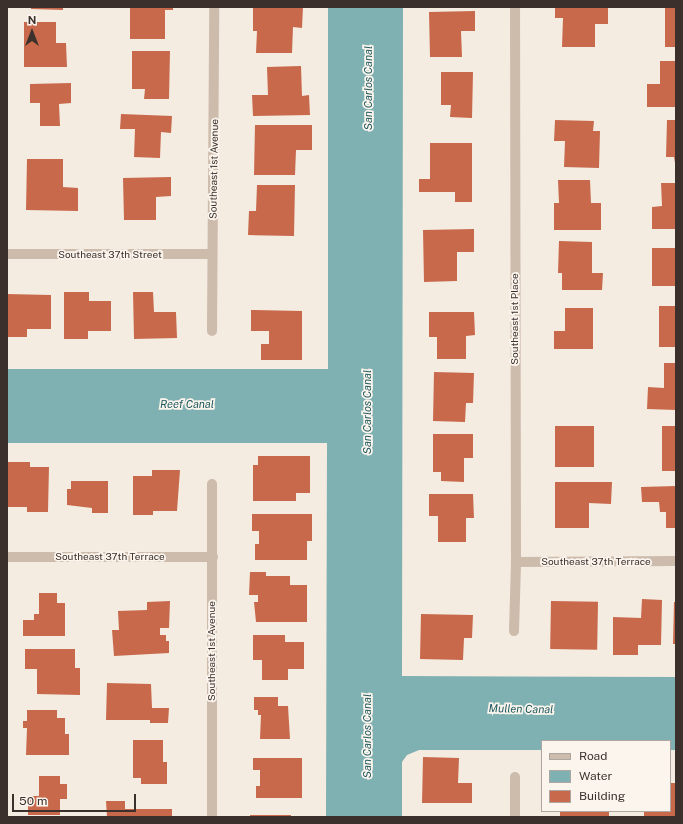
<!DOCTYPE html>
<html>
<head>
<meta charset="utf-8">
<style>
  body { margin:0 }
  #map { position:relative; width:683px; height:824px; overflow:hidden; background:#f4ebe1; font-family:"Public Sans",sans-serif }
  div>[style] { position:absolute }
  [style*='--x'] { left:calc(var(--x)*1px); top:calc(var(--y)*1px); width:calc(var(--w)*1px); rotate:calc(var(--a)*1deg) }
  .water>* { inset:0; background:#7fb0b2 }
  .building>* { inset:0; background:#c8694b; transform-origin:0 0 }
  .minor>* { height:10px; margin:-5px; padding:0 5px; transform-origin:5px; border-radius:5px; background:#cdbbac }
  span { translate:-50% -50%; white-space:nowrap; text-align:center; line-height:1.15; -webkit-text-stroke:3.5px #fbf5ee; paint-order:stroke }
  .street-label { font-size:10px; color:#3b302b }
  .water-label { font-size:11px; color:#1f5a5e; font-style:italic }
  .frame { position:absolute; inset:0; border:8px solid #3b302b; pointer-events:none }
  .legend { position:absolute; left:541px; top:740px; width:130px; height:72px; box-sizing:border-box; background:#fbf5ee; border:1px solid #aea6a0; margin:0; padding:5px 7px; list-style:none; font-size:12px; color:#3b302b }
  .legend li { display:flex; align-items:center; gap:8px; height:20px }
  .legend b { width:20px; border:1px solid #aea6a0 }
  .north { position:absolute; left:12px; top:12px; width:40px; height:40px; -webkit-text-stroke:3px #fbf5ee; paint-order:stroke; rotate:0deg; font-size:11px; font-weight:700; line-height:16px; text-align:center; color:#3b302b }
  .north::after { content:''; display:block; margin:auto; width:14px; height:18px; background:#3b302b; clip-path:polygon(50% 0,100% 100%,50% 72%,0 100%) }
  .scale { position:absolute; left:12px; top:794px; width:124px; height:18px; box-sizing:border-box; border:2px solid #3b302b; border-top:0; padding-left:5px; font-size:12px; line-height:14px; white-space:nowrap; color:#3b302b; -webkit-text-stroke:3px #fbf5ee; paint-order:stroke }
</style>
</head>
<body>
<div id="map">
  <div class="water">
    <div style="clip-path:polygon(328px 7px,403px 7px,402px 676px,676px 677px,676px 750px,670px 750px,670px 741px,542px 741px,542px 750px,419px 750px,407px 755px,402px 762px,402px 817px,326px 817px,327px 443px,7px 443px,7px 369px,328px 369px)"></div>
  </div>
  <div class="building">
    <div style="clip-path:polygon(31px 7px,63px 7px,63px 10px,31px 9px)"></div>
    <div style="clip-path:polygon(130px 7px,173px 7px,173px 10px,165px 10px,165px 39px,130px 39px)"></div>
    <div style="clip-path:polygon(253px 7px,303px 7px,302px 28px,293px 27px,292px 53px,256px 53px,257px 31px,253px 31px)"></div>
    <div style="clip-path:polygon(555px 7px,608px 7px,608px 24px,595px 24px,595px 47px,562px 47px,563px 18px,555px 18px)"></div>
    <div style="left:665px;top:7px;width:11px;height:40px"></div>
    <div style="clip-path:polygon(475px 11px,475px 31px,461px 31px,462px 57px,430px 57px,429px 12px)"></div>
    <div style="clip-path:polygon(24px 22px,56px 22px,56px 43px,66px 43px,67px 67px,24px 67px)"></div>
    <div style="clip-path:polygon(132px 51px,170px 51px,169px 99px,144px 99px,145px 89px,132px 89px)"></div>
    <div style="clip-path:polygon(660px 61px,676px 61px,676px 107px,647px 107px,647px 84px,660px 84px)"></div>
    <div style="clip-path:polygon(301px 66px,302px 96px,309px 95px,310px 115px,253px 116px,252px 95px,268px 95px,267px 67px)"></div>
    <div style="clip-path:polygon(441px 72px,473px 72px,472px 118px,450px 117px,451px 105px,441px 105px)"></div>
    <div style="clip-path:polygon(71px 83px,71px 103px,59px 104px,60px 126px,40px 126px,40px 103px,30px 103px,30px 84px)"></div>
    <div style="clip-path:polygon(121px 114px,172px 116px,171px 133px,161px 132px,160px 158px,134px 157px,135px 129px,120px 129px)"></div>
    <div style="clip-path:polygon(555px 120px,594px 121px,593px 131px,600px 131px,599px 168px,564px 167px,565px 141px,554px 141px)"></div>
    <div style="clip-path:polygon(667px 120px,676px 120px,676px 169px,674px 157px,666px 157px)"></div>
    <div style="clip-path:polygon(255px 125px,312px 125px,312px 150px,296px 150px,295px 175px,254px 175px)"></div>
    <div style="clip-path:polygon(430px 143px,472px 143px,472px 202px,455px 202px,455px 192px,419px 192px,419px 179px,430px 179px)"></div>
    <div style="clip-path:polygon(27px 159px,63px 159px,63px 187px,78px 188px,78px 211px,26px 210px)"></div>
    <div style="clip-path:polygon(171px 177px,171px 196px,156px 197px,156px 220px,124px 220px,123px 178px)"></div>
    <div style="clip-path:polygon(558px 180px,590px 180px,591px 203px,601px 203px,601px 230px,554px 230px,554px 203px,559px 203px)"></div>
    <div style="clip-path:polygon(661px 183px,676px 183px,676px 229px,652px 229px,652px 207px,662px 206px)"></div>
    <div style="clip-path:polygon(257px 185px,295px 185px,294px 236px,248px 235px,249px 211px,256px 211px)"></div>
    <div style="clip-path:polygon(474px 229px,474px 252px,457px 252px,457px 281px,424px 282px,423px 230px)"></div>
    <div style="clip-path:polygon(559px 241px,592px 242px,592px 273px,603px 273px,602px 290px,562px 290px,562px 273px,558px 273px)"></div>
    <div style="left:652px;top:248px;width:24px;height:38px"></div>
    <div style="clip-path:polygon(64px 292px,89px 292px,89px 301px,111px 301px,111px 331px,88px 331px,88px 339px,64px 339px)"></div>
    <div style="clip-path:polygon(133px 292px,153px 292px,154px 312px,176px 312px,177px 338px,134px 339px)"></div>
    <div style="clip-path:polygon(7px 294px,51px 295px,51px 329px,27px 329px,27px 337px,7px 337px)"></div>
    <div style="left:659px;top:306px;width:17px;height:41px"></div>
    <div style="clip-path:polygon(565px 308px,593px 308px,593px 349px,554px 349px,554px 331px,565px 331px)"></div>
    <div style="clip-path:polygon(251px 310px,302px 311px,302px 360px,261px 360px,261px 344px,269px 344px,269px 331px,251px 331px)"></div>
    <div style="clip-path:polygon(429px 312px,474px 312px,475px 335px,466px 336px,466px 359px,437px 359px,437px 337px,429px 337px)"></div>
    <div style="clip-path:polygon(664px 363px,676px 363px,676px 410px,647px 409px,648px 387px,664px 388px)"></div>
    <div style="clip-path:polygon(434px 372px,474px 373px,473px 403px,466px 403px,465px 422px,433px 421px)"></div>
    <div style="left:555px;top:426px;width:39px;height:41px"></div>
    <div style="left:662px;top:426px;width:14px;height:45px"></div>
    <div style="clip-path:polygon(433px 434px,473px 434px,473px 458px,464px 458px,464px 482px,441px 481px,441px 472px,433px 472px)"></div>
    <div style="clip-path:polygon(258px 456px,310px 456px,310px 493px,296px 493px,296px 501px,253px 501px,253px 465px,258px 465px)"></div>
    <div style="clip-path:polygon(7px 462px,30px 462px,30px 467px,49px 467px,48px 512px,27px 512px,27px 507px,7px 507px)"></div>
    <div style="clip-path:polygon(152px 470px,180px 470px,177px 511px,153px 511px,153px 515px,133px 515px,133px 476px,152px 476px)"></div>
    <div style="clip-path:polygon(71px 481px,108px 481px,108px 513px,92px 513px,92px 508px,67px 505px,67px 489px,71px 489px)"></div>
    <div style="clip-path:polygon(555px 482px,612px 482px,611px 504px,589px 503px,589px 528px,555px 528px)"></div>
    <div style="clip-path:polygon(676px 486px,676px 528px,666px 528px,666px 512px,660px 512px,659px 502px,642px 502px,641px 487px)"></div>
    <div style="clip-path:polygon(429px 494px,473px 494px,474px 518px,466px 518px,466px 542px,438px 542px,438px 516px,429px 516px)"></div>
    <div style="clip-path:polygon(252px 514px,312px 514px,312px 541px,307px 541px,307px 560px,255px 560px,255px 544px,259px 544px,259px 531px,252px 531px)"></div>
    <div style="clip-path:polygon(250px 572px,266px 572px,266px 576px,290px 576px,290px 585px,307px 585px,307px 622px,256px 622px,254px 602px,258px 602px,258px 595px,249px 595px)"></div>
    <div style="clip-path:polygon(39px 593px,57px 593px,57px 603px,65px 603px,65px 636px,23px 636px,23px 620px,34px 620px,34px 614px,39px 614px)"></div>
    <div style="clip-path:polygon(642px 599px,662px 600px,661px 645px,638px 645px,638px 655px,613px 655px,613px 617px,641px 618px)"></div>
    <div style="clip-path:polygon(170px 601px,169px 628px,160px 628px,160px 635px,166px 635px,166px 641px,169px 641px,169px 653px,114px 656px,112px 630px,119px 630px,118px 611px,147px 610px,147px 602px)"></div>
    <div style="left:551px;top:601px;width:47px;height:48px;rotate:1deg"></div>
    <div style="clip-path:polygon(674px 602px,676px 602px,676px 644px,673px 644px)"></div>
    <div style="clip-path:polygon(421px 614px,473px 615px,472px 638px,464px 638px,463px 660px,420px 659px)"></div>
    <div style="clip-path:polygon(253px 635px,285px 635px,285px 642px,304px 642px,304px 669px,288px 669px,288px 680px,262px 680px,262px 660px,253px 660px)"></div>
    <div style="clip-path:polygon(25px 649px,75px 649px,75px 668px,80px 668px,80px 695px,37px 694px,37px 669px,25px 669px)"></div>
    <div style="clip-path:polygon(107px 683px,151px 684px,152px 708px,169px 708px,168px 723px,150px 723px,150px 720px,106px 720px)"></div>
    <div style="clip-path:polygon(254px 697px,278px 697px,278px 706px,288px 706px,290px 739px,260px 739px,261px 715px,258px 715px,258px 710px,254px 710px)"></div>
    <div style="clip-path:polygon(27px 710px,57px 710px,57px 718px,65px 718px,65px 734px,69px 734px,69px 755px,26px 755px,27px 728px,23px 728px,23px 721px,27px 721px)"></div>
    <div style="clip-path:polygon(133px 740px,163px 740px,163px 762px,167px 762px,167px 784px,141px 784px,141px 778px,133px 778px)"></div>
    <div style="clip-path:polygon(423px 757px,459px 758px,458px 783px,472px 783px,472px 803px,422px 803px)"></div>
    <div style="clip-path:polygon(253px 758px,302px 758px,302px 798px,256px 798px,256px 786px,260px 786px,260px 770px,253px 770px)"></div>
    <div style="clip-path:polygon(39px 776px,60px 776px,60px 784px,67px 784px,67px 799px,60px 799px,60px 815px,28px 815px,28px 796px,39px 796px)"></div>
    <div style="clip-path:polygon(670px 783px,676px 783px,676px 817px,644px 817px,644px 811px,670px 811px)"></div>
    <div style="clip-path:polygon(106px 801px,125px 801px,125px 809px,172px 809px,172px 817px,107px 817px)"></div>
    <div style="left:560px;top:811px;width:49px;height:6px"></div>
    <div style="left:250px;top:815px;width:41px;height:2px"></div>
  </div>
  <div class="minor">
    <div style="--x:7;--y:254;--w:205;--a:0"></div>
    <div style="--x:212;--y:331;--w:324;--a:-89.6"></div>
    <div style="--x:7;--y:557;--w:206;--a:0"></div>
    <div style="--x:516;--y:562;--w:160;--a:-0.4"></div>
    <div style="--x:514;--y:631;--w:69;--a:-88.3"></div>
    <div style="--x:516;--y:562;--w:555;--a:-90.1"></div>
    <div style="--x:515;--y:777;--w:40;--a:90"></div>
    <div style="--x:212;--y:817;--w:333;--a:-90"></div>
  </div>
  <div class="street-label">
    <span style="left:214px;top:169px;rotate:-89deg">Southeast 1st Avenue</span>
    <span style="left:110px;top:255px">Southeast 37th Street</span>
    <span style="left:515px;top:319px;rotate:-90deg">Southeast 1st Place</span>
    <span style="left:110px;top:557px">Southeast 37th Terrace</span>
    <span style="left:596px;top:562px">Southeast 37th Terrace</span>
    <span style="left:212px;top:651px;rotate:-90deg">Southeast 1st Avenue</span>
  </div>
  <div class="water-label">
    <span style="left:368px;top:88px;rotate:-90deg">San Carlos Canal</span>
    <span style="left:187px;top:404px">Reef Canal</span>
    <span style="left:367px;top:412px;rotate:-90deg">San Carlos Canal</span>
    <span style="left:521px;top:709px;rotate:1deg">Mullen Canal</span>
    <span style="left:367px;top:736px;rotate:-90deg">San Carlos Canal</span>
  </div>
  <div class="frame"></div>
  <ul class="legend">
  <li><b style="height:5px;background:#cdbbac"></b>Road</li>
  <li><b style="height:11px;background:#7fb0b2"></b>Water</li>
  <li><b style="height:11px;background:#c8694b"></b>Building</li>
  </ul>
  <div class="north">N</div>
  <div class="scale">50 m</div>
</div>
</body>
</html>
